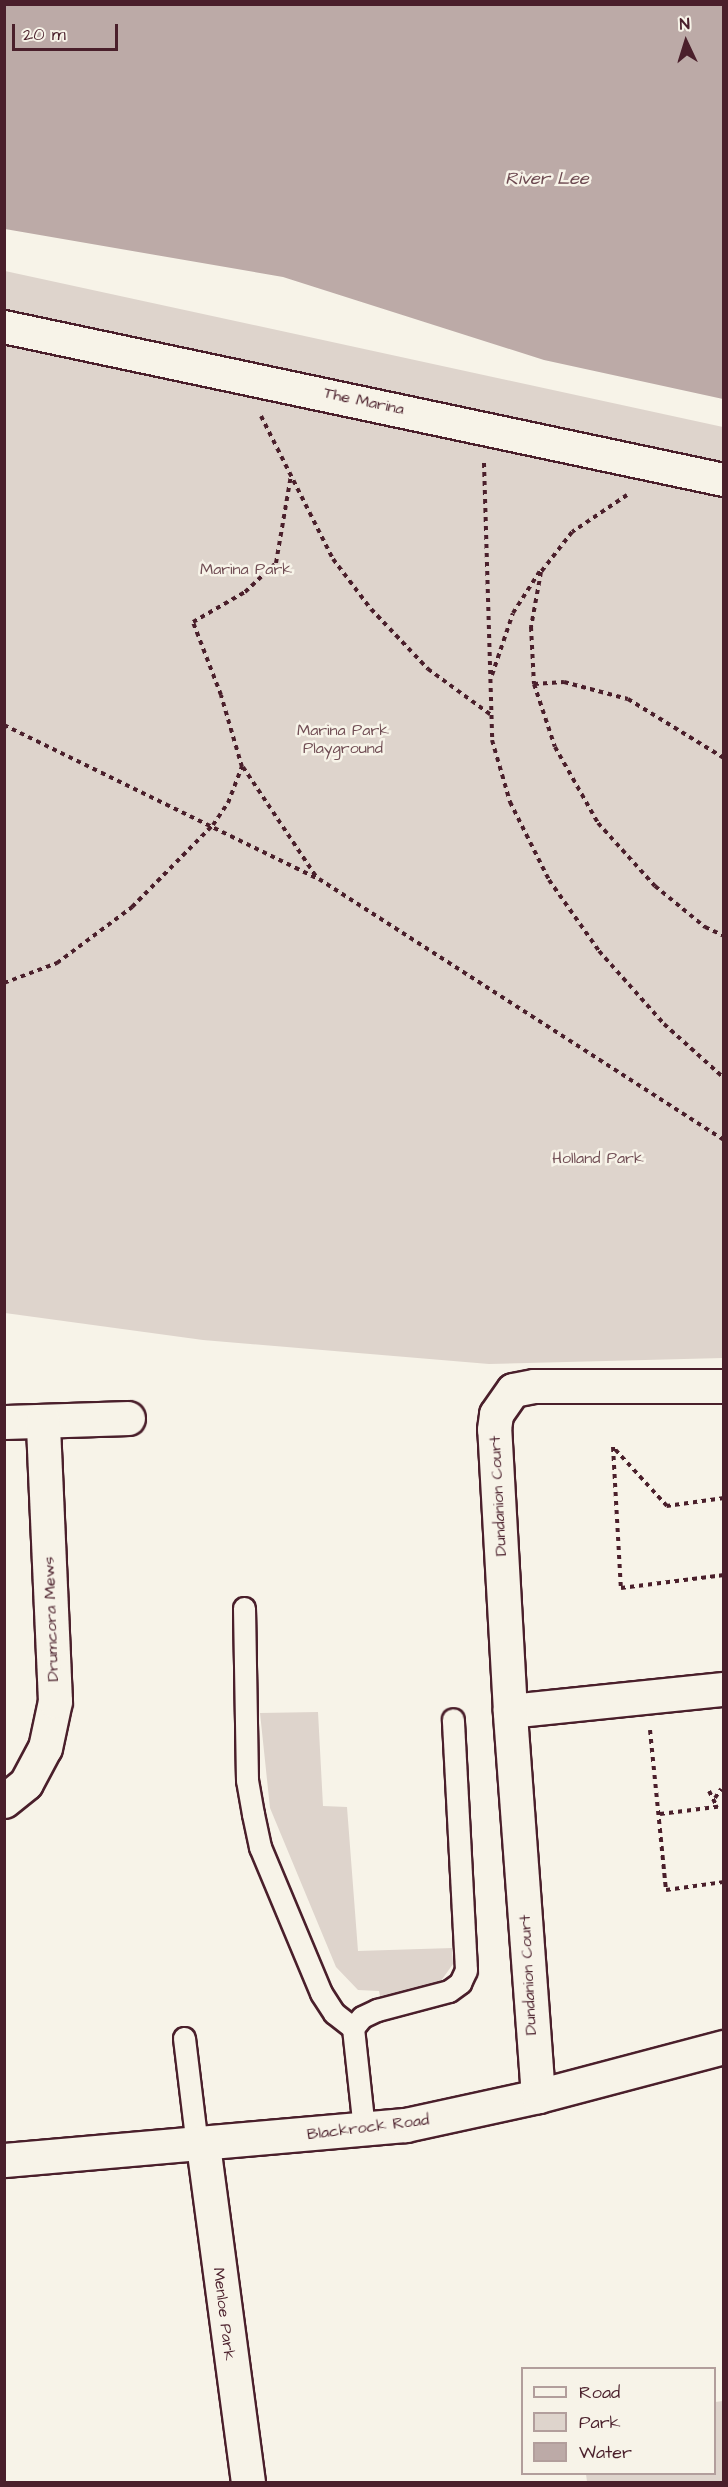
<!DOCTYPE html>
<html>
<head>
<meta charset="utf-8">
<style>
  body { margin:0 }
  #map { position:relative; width:728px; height:2487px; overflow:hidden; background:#f7f3e8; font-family:"Architects Daughter",sans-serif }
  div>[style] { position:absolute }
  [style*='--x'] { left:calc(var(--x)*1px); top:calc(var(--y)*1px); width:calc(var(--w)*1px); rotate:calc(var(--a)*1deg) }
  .green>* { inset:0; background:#ded4cc }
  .water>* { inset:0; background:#bcaaa7 }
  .path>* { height:4px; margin-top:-2px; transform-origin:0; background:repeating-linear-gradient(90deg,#4a1f2b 0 4.5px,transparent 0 9px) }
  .roads { filter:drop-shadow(2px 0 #4a1f2b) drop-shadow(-2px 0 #4a1f2b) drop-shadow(0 2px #4a1f2b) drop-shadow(0 -2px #4a1f2b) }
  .service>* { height:21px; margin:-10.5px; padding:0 10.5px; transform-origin:10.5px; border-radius:10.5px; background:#f7f3e8 }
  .pedestrian>* { height:32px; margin:-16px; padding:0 16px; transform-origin:16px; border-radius:16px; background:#f7f3e8 }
  .minor>* { height:33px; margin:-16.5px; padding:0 16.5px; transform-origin:16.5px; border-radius:16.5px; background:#f7f3e8 }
  .tertiary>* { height:33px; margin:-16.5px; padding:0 16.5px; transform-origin:16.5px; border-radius:16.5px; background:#f7f3e8 }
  span { translate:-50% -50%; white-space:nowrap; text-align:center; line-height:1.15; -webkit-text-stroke:5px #f7f3e8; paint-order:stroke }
  .street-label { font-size:16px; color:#4a1f2b }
  .park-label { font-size:16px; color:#6f4c53 }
  .water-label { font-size:18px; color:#6c4950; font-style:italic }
  .frame { position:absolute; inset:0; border:6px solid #4a1f2b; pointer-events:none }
  .legend { position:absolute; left:521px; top:2367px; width:195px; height:108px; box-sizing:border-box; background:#f7f3e8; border:2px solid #b29e9c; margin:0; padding:8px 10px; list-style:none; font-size:18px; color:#4a1f2b }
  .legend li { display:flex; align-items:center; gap:12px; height:30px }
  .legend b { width:30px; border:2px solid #b29e9c }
  .north { position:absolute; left:656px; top:12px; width:60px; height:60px; -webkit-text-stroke:4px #f7f3e8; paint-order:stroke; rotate:356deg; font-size:16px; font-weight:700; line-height:24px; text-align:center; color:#4a1f2b }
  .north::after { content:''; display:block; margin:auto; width:21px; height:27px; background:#4a1f2b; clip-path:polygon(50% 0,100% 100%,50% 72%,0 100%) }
  .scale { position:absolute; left:12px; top:24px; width:106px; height:27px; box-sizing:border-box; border:3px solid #4a1f2b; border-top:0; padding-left:8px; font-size:18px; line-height:21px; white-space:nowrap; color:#4a1f2b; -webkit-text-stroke:4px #f7f3e8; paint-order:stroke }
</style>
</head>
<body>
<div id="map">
  <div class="green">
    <div style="clip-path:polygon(5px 271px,723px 427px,723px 1358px,489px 1364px,203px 1340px,5px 1313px)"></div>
    <div style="clip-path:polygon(318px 1712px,323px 1806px,347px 1807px,358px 1951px,452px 1948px,453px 1964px,438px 1985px,380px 1996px,379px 1991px,358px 1990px,336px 1967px,270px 1808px,260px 1713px)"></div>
    <div style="clip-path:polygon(723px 2401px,723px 2482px,587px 2482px,586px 2474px,714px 2474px,715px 2402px)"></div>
  </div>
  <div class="water">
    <div style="clip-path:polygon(4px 5px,723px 5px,723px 399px,544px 360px,283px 277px,5px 229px)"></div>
  </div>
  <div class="path">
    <div style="--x:261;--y:416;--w:160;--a:63.3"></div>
    <div style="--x:333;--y:559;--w:63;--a:52.8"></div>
    <div style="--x:371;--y:609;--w:83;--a:46.5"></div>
    <div style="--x:428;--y:669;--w:77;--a:36"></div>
    <div style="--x:484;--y:463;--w:277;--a:88.3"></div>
    <div style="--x:492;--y:740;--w:65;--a:73.8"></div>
    <div style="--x:510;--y:802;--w:87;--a:63.4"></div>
    <div style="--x:549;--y:880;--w:87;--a:54.8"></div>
    <div style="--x:599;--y:951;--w:98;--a:48.3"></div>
    <div style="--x:664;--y:1024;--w:81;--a:42"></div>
    <div style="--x:627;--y:495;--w:66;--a:146.1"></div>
    <div style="--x:572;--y:532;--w:51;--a:127.8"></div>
    <div style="--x:541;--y:572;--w:56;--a:100.3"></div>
    <div style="--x:531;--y:627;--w:57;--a:87"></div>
    <div style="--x:534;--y:684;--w:66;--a:71.6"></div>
    <div style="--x:555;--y:747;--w:87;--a:60.5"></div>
    <div style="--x:598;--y:823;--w:85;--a:47.9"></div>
    <div style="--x:655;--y:886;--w:65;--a:39.4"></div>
    <div style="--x:705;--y:927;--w:21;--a:25"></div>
    <div style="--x:492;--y:675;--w:65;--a:-71.3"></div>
    <div style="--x:513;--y:613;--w:50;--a:-57.3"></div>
    <div style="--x:534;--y:684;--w:30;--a:-4"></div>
    <div style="--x:564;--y:682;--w:66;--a:14.9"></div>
    <div style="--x:628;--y:699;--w:113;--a:31.6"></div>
    <div style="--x:4;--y:725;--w:351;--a:26.1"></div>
    <div style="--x:319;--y:879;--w:482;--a:32.8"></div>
    <div style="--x:243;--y:767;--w:133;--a:56.3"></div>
    <div style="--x:4;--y:983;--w:57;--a:-20.7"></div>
    <div style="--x:57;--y:963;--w:94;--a:-36.7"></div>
    <div style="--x:132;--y:907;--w:115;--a:-45.4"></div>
    <div style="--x:213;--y:825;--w:27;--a:-56"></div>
    <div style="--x:228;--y:803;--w:39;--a:-69"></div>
    <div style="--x:242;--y:767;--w:75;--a:-106.3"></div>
    <div style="--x:221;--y:695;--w:78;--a:-111"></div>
    <div style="--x:193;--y:622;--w:60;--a:-30"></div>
    <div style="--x:245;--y:592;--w:42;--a:-43.1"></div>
    <div style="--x:276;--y:563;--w:89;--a:-80.3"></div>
    <div style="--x:724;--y:1498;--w:58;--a:172"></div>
    <div style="--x:667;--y:1506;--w:80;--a:-132.5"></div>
    <div style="--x:613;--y:1447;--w:141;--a:86.8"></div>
    <div style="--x:621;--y:1588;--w:104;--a:-7.2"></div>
    <div style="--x:650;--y:1730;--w:161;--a:84.3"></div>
    <div style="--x:666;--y:1890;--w:59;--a:-7.9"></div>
    <div style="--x:709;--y:1791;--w:18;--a:63"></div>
    <div style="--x:715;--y:1798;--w:11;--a:-56"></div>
    <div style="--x:660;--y:1814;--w:64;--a:-7.1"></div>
  </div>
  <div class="roads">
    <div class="service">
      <div style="--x:244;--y:1608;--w:172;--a:89"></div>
      <div style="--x:247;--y:1780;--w:35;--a:80"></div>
      <div style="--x:253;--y:1814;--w:34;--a:78"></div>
      <div style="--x:260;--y:1847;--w:158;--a:67.3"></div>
      <div style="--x:321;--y:1993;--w:24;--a:57"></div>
      <div style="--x:334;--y:2013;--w:24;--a:38"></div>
      <div style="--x:353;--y:2028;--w:103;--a:83.8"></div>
      <div style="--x:353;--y:2028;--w:14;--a:-51"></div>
      <div style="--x:362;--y:2017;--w:17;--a:-25"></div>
      <div style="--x:377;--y:2010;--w:74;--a:-14.8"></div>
      <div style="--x:449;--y:1991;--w:14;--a:-36"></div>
      <div style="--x:460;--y:1983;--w:14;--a:-65"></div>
      <div style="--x:466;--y:1970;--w:251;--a:-93"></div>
      <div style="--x:184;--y:2038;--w:108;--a:83.1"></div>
    </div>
    <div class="pedestrian">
      <div style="--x:4;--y:327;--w:736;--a:12"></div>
    </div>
    <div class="minor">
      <div style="--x:4;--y:1422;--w:124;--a:-1.8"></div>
      <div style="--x:510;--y:1711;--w:215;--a:-5.9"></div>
      <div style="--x:4;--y:1801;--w:28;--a:-39"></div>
      <div style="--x:26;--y:1783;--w:40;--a:-62"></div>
      <div style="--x:45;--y:1748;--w:48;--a:-78"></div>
      <div style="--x:55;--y:1701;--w:280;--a:-92.5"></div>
      <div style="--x:538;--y:2096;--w:386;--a:-94.2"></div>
      <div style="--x:510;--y:1711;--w:282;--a:-93.2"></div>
      <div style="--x:494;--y:1429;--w:15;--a:-82"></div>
      <div style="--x:496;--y:1414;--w:29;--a:-55"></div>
      <div style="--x:513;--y:1390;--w:21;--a:-11"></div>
      <div style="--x:534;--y:1386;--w:190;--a:0"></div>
      <div style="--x:203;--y:2145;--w:340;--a:82.4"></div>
    </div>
    <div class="tertiary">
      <div style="--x:4;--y:2160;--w:403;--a:-5"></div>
      <div style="--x:405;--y:2125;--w:136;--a:-12.3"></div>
      <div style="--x:538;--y:2096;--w:192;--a:-14.8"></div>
    </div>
  </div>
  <div class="street-label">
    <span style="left:364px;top:401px;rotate:12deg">The Marina</span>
    <span style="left:498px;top:1496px;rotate:-93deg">Dundanion Court</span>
    <span style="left:51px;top:1619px;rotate:-92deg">Drumcora Mews</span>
    <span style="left:528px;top:1975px;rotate:-93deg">Dundanion Court</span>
    <span style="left:368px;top:2127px;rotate:-7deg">Blackrock Road</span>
    <span style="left:224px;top:2314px;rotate:83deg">Menloe Park</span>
  </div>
  <div class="park-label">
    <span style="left:246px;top:569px">Marina Park</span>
    <span style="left:343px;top:739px">Marina Park<br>Playground</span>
    <span style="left:598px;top:1158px">Holland Park</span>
  </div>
  <div class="water-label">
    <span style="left:547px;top:179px">River Lee</span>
  </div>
  <div class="frame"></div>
  <ul class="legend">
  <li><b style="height:8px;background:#f7f3e8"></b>Road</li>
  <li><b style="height:16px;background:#ded4cc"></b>Park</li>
  <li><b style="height:16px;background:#bcaaa7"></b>Water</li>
  </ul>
  <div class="north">N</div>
  <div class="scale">20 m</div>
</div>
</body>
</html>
